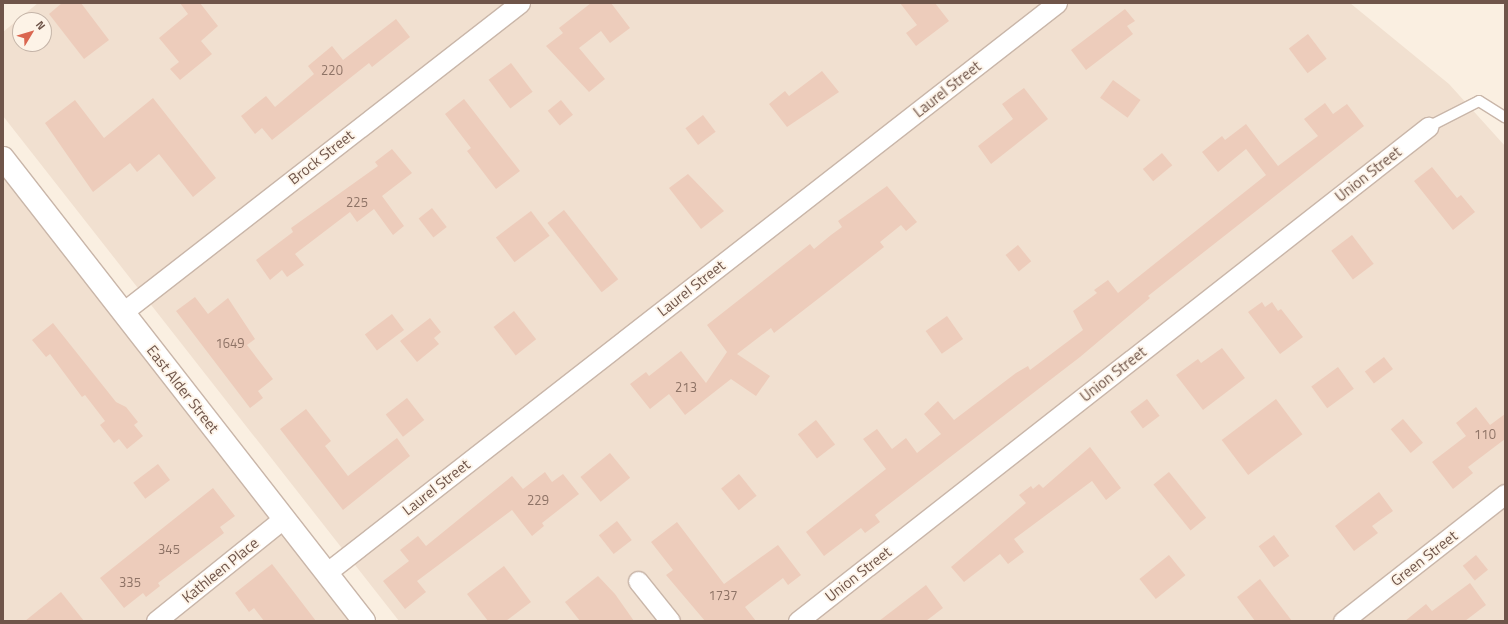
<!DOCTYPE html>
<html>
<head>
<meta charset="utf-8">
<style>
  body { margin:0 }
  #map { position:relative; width:1508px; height:624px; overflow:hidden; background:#faefe1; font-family:"Titillium Web",sans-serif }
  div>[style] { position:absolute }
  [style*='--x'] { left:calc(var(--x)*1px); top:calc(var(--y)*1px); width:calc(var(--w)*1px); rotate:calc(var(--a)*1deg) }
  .residential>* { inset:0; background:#f1e0d0 }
  .building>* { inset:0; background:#edccbb; transform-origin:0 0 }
  .roads { filter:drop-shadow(1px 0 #c9b6a9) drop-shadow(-1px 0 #c9b6a9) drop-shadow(0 1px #c9b6a9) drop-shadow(0 -1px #c9b6a9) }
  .service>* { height:10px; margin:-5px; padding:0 5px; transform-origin:5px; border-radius:5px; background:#fff }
  .minor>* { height:19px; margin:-9.5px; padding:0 9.5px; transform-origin:9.5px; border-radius:9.5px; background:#fff }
  .secondary>* { height:22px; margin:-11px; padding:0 11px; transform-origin:11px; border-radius:11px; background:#fff }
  span { translate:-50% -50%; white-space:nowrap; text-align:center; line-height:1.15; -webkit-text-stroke:3.5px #fdf3e7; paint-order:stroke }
  .number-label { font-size:13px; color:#8e7366 }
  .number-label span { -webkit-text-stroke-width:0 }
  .street-label { font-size:15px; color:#6f554a }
  .frame { position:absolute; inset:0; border:4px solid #6f554a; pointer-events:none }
  .north { position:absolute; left:12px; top:12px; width:40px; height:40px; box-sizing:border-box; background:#fdf3e7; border:1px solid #c4b4a8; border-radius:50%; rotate:52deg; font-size:11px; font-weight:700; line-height:16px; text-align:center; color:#6f554a }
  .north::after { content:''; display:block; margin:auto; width:14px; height:18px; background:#da6650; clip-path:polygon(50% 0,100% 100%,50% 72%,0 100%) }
</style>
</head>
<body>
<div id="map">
  <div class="residential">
    <div style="clip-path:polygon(evenodd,38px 3px,1350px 3px,1449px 84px,1505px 146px,1505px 621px,399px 621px,3px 116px,3px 32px,38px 3px,20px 20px,44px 20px,44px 44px,20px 44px,20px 20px)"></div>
    <div style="clip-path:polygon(3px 159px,350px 621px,3px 621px)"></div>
  </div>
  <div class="building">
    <div style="clip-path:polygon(62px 3px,81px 3px,109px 40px,84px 59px,49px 14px)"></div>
    <div style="clip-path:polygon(180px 3px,200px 3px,218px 26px,201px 41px,212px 54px,180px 80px,170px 69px,179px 62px,159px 38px,188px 14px)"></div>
    <div style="clip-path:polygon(591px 3px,611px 3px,630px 28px,610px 43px,601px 31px,579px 48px,605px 79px,589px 92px,546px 46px,563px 33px,559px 28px)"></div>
    <div style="clip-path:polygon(900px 3px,935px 3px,949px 21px,916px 46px,906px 33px,917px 25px)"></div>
    <div style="clip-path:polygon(1125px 9px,1135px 21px,1127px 26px,1133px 34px,1086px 70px,1071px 50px)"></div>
    <div style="clip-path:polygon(396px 19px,410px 37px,372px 67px,369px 63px,272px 140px,262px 128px,255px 134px,241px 116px,266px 96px,275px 107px,314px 74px,308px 66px,332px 46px,343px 60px)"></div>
    <div style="left:1308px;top:34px;width:31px;height:24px;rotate:53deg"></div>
    <div style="left:511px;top:63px;width:36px;height:28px;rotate:53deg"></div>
    <div style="clip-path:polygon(822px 71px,839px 92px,787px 127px,769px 104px,785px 91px,789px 96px)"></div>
    <div style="left:1113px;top:80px;width:34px;height:22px;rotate:36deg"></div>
    <div style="clip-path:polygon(1024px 88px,1048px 119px,991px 164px,978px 146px,1013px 119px,1002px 104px)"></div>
    <div style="clip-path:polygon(153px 98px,216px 178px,193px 197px,159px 154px,137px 172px,130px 163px,93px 192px,45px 123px,75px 100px,104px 138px)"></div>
    <div style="clip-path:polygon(464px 99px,520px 171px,496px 189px,467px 151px,471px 148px,445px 114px)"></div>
    <div style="left:561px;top:100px;width:19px;height:17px;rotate:51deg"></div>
    <div style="clip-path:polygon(1325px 103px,1333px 114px,1347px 104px,1364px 126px,1148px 296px,1150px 298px,1080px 357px,884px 508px,875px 515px,880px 522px,865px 533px,861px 528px,824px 556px,806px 532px,886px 469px,863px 439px,877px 429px,892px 449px,906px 438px,917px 453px,941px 434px,924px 414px,938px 401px,954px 420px,1016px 373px,1028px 366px,1030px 370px,1083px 330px,1073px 311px,1097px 293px,1094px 290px,1108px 280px,1118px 293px,1266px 175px,1246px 149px,1218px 172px,1202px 152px,1222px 136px,1225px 140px,1246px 124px,1278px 166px,1318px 136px,1304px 119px)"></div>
    <div style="left:703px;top:115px;width:21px;height:22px;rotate:53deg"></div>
    <div style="clip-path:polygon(392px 149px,412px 173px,382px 196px,404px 226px,393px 235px,374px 209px,357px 222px,350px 212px,295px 254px,304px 265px,287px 277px,282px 270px,270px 280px,256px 260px,293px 232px,291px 228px,378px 166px,375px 162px)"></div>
    <div style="left:1162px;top:153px;width:16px;height:25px;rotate:50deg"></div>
    <div style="clip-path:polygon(1432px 167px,1457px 198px,1461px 195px,1475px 212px,1453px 230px,1414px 181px)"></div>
    <div style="clip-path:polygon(688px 174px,724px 211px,701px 229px,669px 188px)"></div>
    <div style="clip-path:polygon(887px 186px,917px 222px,906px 231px,901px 225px,880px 242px,884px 247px,823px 295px,774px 333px,771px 328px,737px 354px,770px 376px,756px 396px,731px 379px,685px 415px,669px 394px,650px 409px,630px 384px,646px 372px,649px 376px,681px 351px,706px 383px,727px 352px,707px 325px,810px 244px,814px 249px,831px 235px,842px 227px,838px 221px)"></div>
    <div style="left:432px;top:208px;width:24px;height:17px;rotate:52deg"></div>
    <div style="left:564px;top:210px;width:88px;height:21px;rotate:52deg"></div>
    <div style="left:531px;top:211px;width:31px;height:44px;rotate:53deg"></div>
    <div style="left:1352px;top:235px;width:36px;height:26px;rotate:53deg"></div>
    <div style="left:1018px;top:245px;width:21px;height:16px;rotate:51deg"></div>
    <div style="clip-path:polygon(195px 297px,208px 314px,228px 298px,255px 339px,247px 345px,273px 379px,258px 391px,263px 398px,250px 408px,176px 311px)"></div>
    <div style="clip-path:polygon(1262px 302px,1265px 307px,1272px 302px,1278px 311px,1281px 309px,1303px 337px,1280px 354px,1248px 312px)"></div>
    <div style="left:514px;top:311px;width:36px;height:26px;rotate:52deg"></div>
    <div style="left:392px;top:314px;width:20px;height:34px;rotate:53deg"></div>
    <div style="left:947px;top:316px;width:28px;height:26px;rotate:55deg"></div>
    <div style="clip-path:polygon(430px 318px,441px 332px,434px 338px,439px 344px,417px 362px,400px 341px)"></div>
    <div style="clip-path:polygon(53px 323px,116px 402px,126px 407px,138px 422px,134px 425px,143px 436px,127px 449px,119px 439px,114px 443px,100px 425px,105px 421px,85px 395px,82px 397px,50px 354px,46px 357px,32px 340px)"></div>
    <div style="clip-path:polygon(1222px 348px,1245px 378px,1203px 410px,1176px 375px,1198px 359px,1201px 363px)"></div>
    <div style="left:1384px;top:357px;width:15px;height:24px;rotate:53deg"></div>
    <div style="left:1338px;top:367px;width:27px;height:33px;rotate:54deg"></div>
    <div style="left:407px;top:398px;width:28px;height:27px;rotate:52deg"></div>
    <div style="left:1147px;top:399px;width:21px;height:21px;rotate:53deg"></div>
    <div style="left:1276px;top:399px;width:44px;height:68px;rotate:53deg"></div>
    <div style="clip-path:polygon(1476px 407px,1490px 425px,1505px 414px,1505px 439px,1468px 467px,1473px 473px,1453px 489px,1432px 462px,1466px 436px,1456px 423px)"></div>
    <div style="clip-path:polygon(306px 409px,331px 441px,325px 446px,348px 476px,397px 438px,410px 456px,343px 510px,280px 429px)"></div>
    <div style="left:1403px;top:419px;width:31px;height:16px;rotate:50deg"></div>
    <div style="left:816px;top:420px;width:31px;height:23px;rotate:52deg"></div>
    <div style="clip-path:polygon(1090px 447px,1121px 488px,1106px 500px,1092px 481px,1014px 539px,1024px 552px,1008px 564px,1000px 554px,964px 582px,951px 567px,1026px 503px,1019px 495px,1031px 486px,1033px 489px,1039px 484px,1043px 488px)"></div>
    <div style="left:610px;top:453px;width:32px;height:38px;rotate:51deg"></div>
    <div style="left:158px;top:464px;width:20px;height:31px;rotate:53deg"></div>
    <div style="clip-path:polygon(545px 472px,552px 482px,563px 474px,579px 494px,542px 523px,544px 526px,532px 536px,512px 510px,417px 581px,426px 592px,405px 609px,383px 581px,409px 561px,400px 550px,418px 536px,426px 546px,512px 476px,523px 489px)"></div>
    <div style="left:1169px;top:472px;width:59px;height:20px;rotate:51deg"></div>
    <div style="left:739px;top:474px;width:28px;height:23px;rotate:51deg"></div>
    <div style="clip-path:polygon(213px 488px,235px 516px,220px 527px,224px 533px,158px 583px,160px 586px,146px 597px,143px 593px,124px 608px,100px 578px)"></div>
    <div style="clip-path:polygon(1379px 492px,1393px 511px,1372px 526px,1378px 533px,1354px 551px,1335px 526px)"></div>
    <div style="left:617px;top:521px;width:24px;height:23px;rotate:52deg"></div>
    <div style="clip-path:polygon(677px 522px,724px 584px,778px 545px,801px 575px,788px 585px,783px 578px,745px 607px,756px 621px,705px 621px,666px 575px,673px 570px,651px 542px)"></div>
    <div style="left:1274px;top:535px;width:26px;height:19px;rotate:54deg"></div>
    <div style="left:1169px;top:555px;width:26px;height:38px;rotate:51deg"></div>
    <div style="left:1476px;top:555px;width:19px;height:17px;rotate:51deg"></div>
    <div style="clip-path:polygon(272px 564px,293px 591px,316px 621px,264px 621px,254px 608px,249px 612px,235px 593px)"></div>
    <div style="clip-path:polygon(504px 566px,531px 602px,506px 621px,488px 621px,467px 594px)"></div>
    <div style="clip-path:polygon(598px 576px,615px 594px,634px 621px,580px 621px,565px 602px)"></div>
    <div style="clip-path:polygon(1260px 579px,1292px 621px,1255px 621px,1237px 597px)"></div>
    <div style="clip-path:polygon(1470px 583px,1486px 605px,1465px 621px,1405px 621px,1426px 604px,1432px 611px)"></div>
    <div style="clip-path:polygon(926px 585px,943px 608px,926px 621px,879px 621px)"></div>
    <div style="clip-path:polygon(61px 592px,84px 621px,25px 621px)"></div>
  </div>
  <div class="roads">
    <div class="service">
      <div style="--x:1428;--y:127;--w:57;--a:-27"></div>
      <div style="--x:1479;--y:101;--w:31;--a:32"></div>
    </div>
    <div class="minor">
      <div style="--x:123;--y:312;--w:503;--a:-37.89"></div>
      <div style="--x:326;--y:573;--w:927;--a:-37.95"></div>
      <div style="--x:638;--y:581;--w:51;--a:51.3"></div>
      <div style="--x:156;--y:621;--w:164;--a:-38.8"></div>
      <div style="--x:798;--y:621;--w:801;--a:-38.1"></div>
      <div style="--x:1343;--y:621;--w:206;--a:-38.1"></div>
    </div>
    <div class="secondary">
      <div style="--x:3;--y:158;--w:587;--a:52.06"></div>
    </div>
  </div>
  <div class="number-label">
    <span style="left:332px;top:70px">220</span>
    <span style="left:357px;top:202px">225</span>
    <span style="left:230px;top:343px">1649</span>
    <span style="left:686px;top:387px">213</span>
    <span style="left:1485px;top:434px">110</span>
    <span style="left:538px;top:500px">229</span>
    <span style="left:169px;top:549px">345</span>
    <span style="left:130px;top:582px">335</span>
    <span style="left:723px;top:595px">1737</span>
  </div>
  <div class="street-label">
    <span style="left:947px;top:89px;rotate:-38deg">Laurel Street</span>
    <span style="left:321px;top:157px;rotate:-38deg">Brock Street</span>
    <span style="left:1368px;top:174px;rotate:-38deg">Union Street</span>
    <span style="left:691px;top:288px;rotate:-38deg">Laurel Street</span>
    <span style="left:1113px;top:374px;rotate:-38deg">Union Street</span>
    <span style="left:183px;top:389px;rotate:52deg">East Alder Street</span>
    <span style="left:436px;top:487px;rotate:-38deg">Laurel Street</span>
    <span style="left:1424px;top:558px;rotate:-38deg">Green Street</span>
    <span style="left:220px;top:570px;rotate:-39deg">Kathleen Place</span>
    <span style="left:858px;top:574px;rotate:-38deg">Union Street</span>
  </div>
  <div class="frame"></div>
  <div class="north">N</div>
</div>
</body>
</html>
